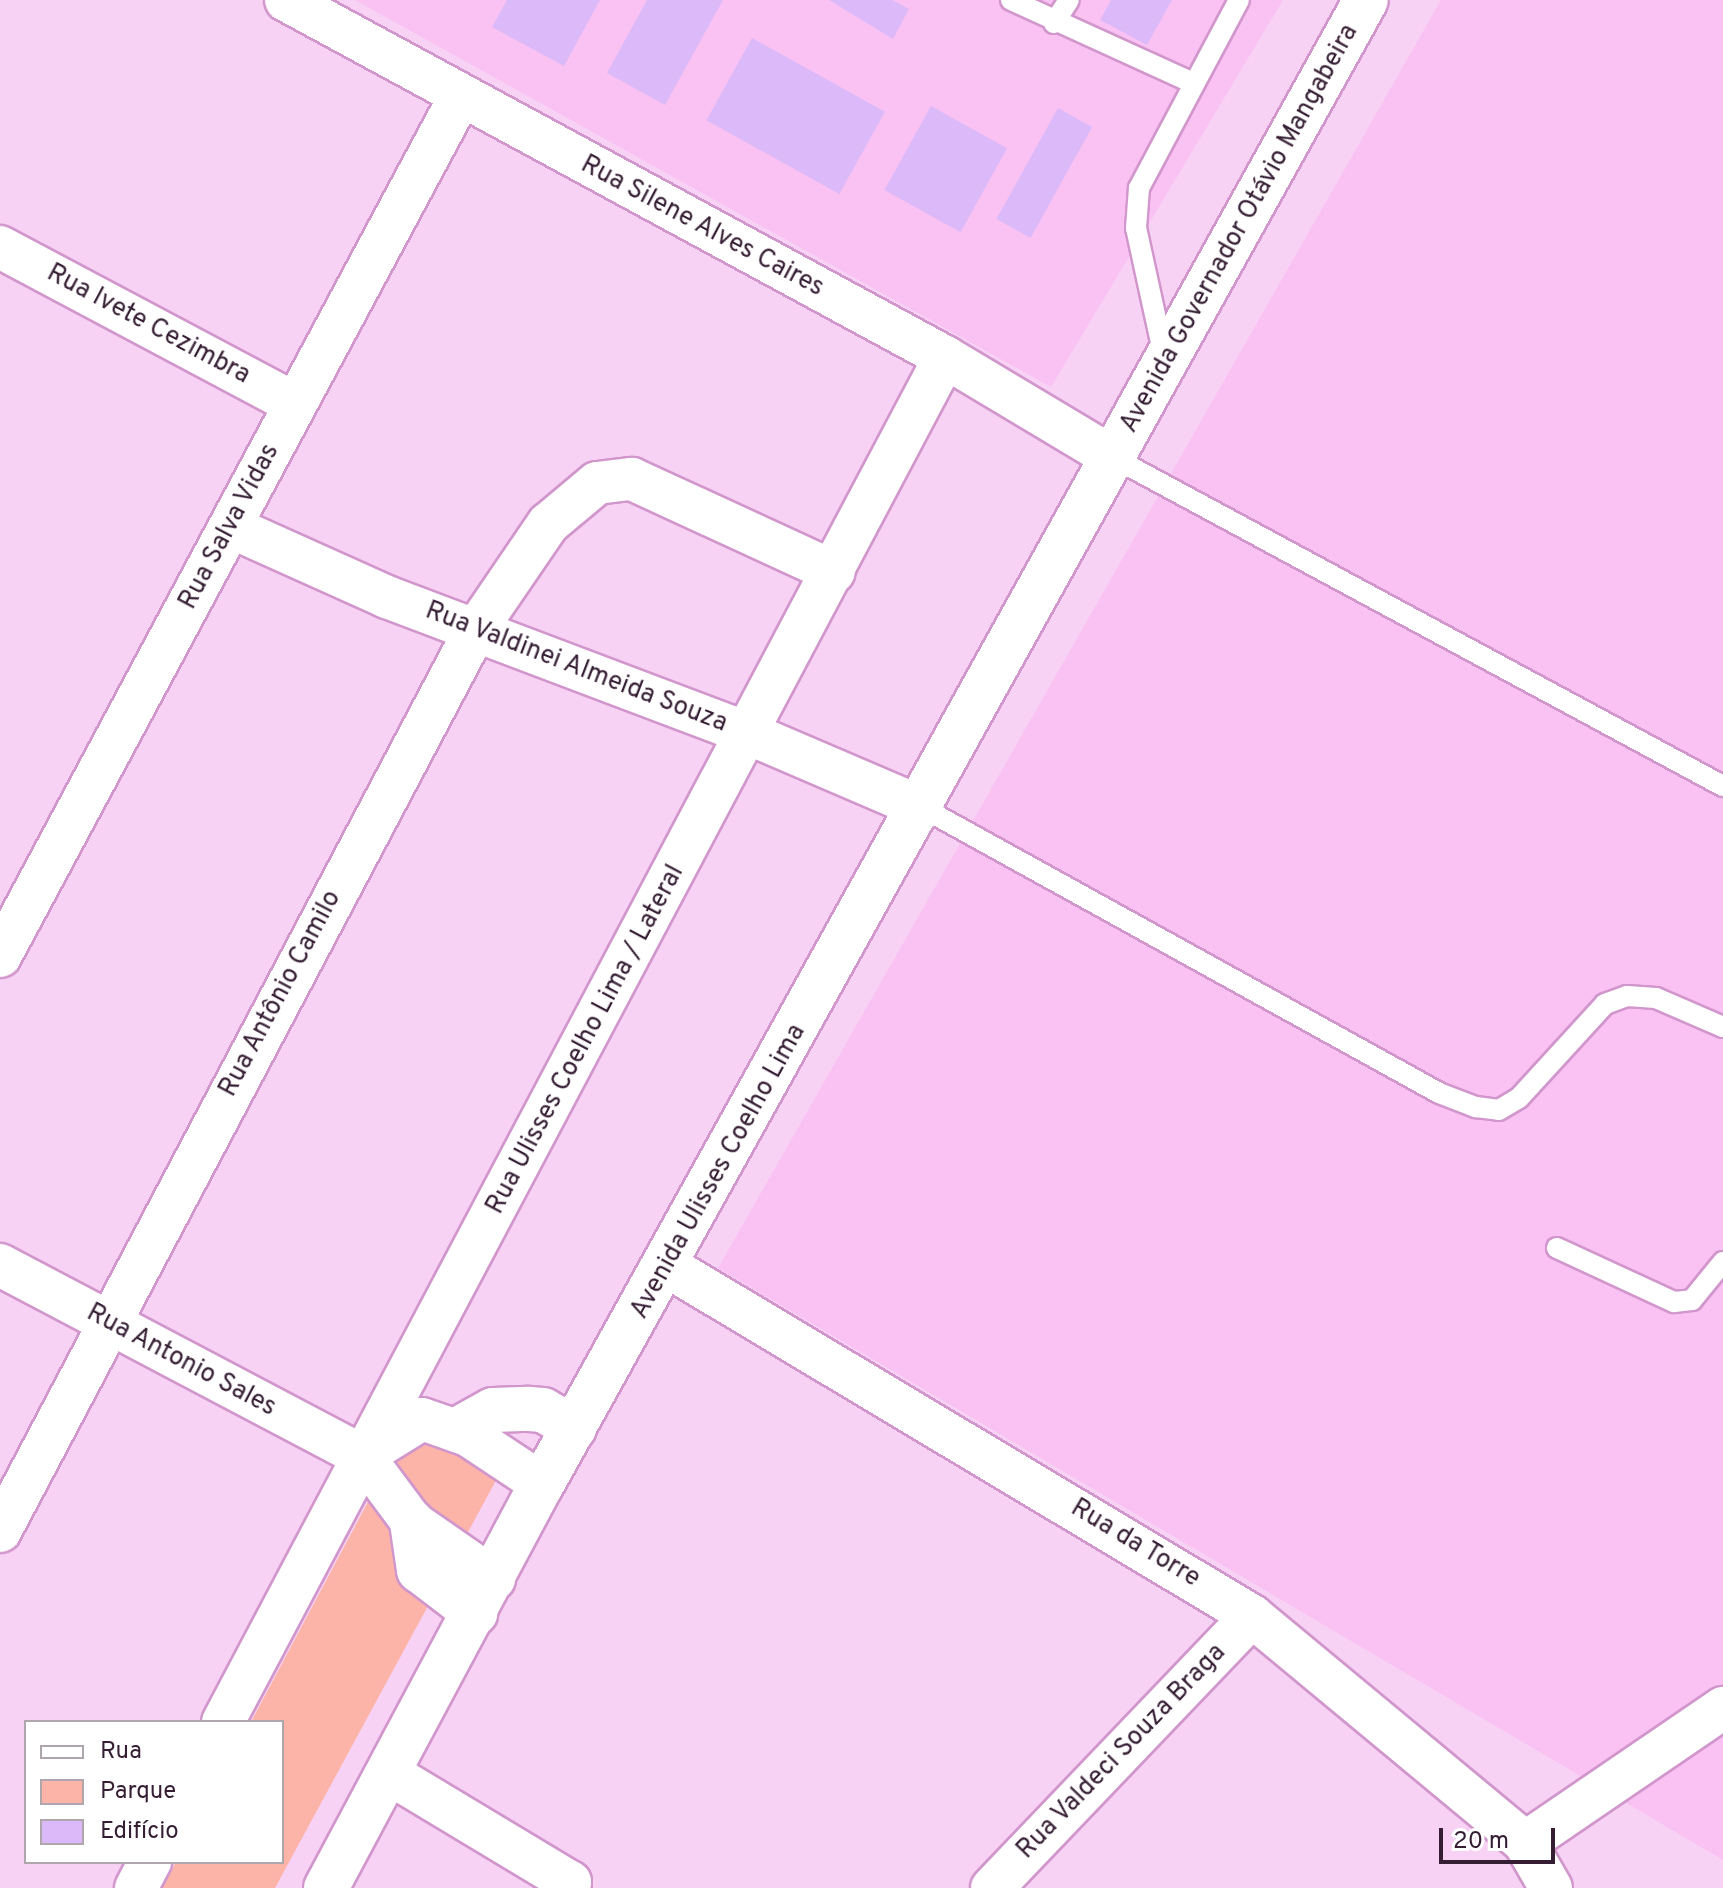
<!DOCTYPE html>
<html>
<head>
<meta charset="utf-8">
<style>
  body { margin:0 }
  #map { position:relative; width:1723px; height:1888px; overflow:hidden; background:#f8d2f4; font-family:Overpass,sans-serif }
  div>[style] { position:absolute }
  [style*='--x'] { left:calc(var(--x)*1px); top:calc(var(--y)*1px); width:calc(var(--w)*1px); rotate:calc(var(--a)*1deg) }
  .built>* { inset:0; background:#f9c2f3 }
  .green>* { inset:0; background:#fdb4a8 }
  .building>* { inset:0; background:#dcb9f8; transform-origin:0 0 }
  .roads { filter:drop-shadow(2px 0 #d196cc) drop-shadow(-2px 0 #d196cc) drop-shadow(0 2px #d196cc) drop-shadow(0 -2px #d196cc) }
  .lane>* { height:20px; margin:-10px; padding:0 10px; transform-origin:10px; border-radius:10px; background:#fff }
  .street>* { height:42px; margin:-21px; padding:0 21px; transform-origin:21px; border-radius:21px; background:#fff }
  .primary>* { height:44px; margin:-22px; padding:0 22px; transform-origin:22px; border-radius:22px; background:#fff }
  span { translate:-50% -50%; white-space:nowrap; text-align:center; line-height:1.15; -webkit-text-stroke:6px #fff; paint-order:stroke }
  .street-label { font-size:26px; color:#351d33 }
  .legend { position:absolute; left:24px; top:1720px; width:260px; height:144px; box-sizing:border-box; background:#fff; border:2px solid #aea5ad; margin:0; padding:10px 14px; list-style:none; font-size:24px; color:#351d33 }
  .legend li { display:flex; align-items:center; gap:16px; height:40px }
  .legend b { width:40px; border:2px solid #aea5ad }
  .scale { position:absolute; left:1439px; top:1828px; width:116px; height:36px; box-sizing:border-box; border:4px solid #351d33; border-top:0; padding-left:10px; font-size:24px; line-height:28px; white-space:nowrap; color:#351d33; -webkit-text-stroke:6px #fff; paint-order:stroke }
</style>
</head>
<body>
<div id="map">
  <div class="built">
    <div style="clip-path:polygon(355px 0,1283px 0,1051px 387px)"></div>
    <div style="clip-path:polygon(1441px 0,1723px 0,1723px 1860px,718px 1268px)"></div>
  </div>
  <div class="green">
    <div style="clip-path:polygon(420px 1404px,506px 1462px,275px 1888px,162px 1888px,176px 1862px,282px 1862px,282px 1722px,251px 1722px)"></div>
  </div>
  <div class="building">
    <div style="clip-path:polygon(507px 0,600px 0,564px 66px,492px 27px)"></div>
    <div style="clip-path:polygon(647px 0,723px 0,665px 105px,607px 73px)"></div>
    <div style="clip-path:polygon(829px 0,892px 0,909px 9px,893px 39px)"></div>
    <div style="clip-path:polygon(1111px 0,1172px 0,1147px 45px,1100px 20px)"></div>
    <div style="left:752px;top:38px;width:152px;height:94px;rotate:29deg"></div>
    <div style="left:931px;top:106px;width:87px;height:96px;rotate:29deg"></div>
    <div style="left:1058px;top:108px;width:39px;height:127px;rotate:29deg"></div>
  </div>
  <div class="roads">
    <div class="lane">
      <div style="--x:1011;--y:0;--w:198;--a:24.5"></div>
      <div style="--x:1054;--y:23;--w:27;--a:-57"></div>
      <div style="--x:1164;--y:356;--w:131;--a:-102.3"></div>
      <div style="--x:1136;--y:228;--w:40;--a:-85.7"></div>
      <div style="--x:1139;--y:188;--w:213;--a:-62"></div>
      <div style="--x:1114;--y:458;--w:692;--a:28.31"></div>
      <div style="--x:923;--y:808;--w:589;--a:28.91"></div>
      <div style="--x:1439;--y:1093;--w:40;--a:21"></div>
      <div style="--x:1476;--y:1107;--w:23;--a:7"></div>
      <div style="--x:1499;--y:1110;--w:23;--a:-31"></div>
      <div style="--x:1519;--y:1098;--w:127;--a:-47.5"></div>
      <div style="--x:1605;--y:1004;--w:23;--a:-20"></div>
      <div style="--x:1627;--y:996;--w:29;--a:4"></div>
      <div style="--x:1656;--y:998;--w:73;--a:23.4"></div>
      <div style="--x:1557;--y:1248;--w:129;--a:24.8"></div>
      <div style="--x:1674;--y:1302;--w:18;--a:-6"></div>
      <div style="--x:1692;--y:1300;--w:49;--a:-50.8"></div>
    </div>
    <div class="street">
      <div style="--x:286;--y:0;--w:749;--a:28.45"></div>
      <div style="--x:945;--y:357;--w:197;--a:30.9"></div>
      <div style="--x:0;--y:247;--w:334;--a:28"></div>
      <div style="--x:231;--y:527;--w:171;--a:24.2"></div>
      <div style="--x:387;--y:597;--w:388;--a:20.7"></div>
      <div style="--x:750;--y:734;--w:188;--a:23.2"></div>
      <div style="--x:0;--y:956;--w:974;--a:-61.83"></div>
      <div style="--x:0;--y:1265;--w:410;--a:27.8"></div>
      <div style="--x:363;--y:1456;--w:82;--a:53.4"></div>
      <div style="--x:412;--y:1522;--w:100;--a:34.8"></div>
      <div style="--x:667;--y:1266;--w:682;--a:30.89"></div>
      <div style="--x:1252;--y:1616;--w:355;--a:39.7"></div>
      <div style="--x:1525;--y:1843;--w:52;--a:60"></div>
      <div style="--x:364;--y:1455;--w:68;--a:-31.8"></div>
      <div style="--x:422;--y:1419;--w:49;--a:19.2"></div>
      <div style="--x:468;--y:1435;--w:89;--a:33.5"></div>
      <div style="--x:0;--y:1531;--w:1018;--a:-62.18"></div>
      <div style="--x:475;--y:631;--w:130;--a:-55.7"></div>
      <div style="--x:548;--y:524;--w:64;--a:-39.9"></div>
      <div style="--x:597;--y:483;--w:35;--a:-7"></div>
      <div style="--x:632;--y:479;--w:222;--a:24.7"></div>
      <div style="--x:223;--y:1722;--w:1544;--a:-62.12"></div>
      <div style="--x:390;--y:1774;--w:210;--a:31"></div>
      <div style="--x:570;--y:1882;--w:7;--a:117"></div>
      <div style="--x:1525;--y:1843;--w:240;--a:-34.3"></div>
      <div style="--x:136;--y:1888;--w:30;--a:-62"></div>
      <div style="--x:992;--y:1888;--w:376;--a:-46.3"></div>
    </div>
    <div class="primary">
      <div style="--x:457;--y:1430;--w:41;--a:-29.1"></div>
      <div style="--x:493;--y:1410;--w:36;--a:-2"></div>
      <div style="--x:529;--y:1409;--w:14;--a:4"></div>
      <div style="--x:543;--y:1410;--w:36;--a:30"></div>
      <div style="--x:412;--y:1522;--w:49;--a:81.7"></div>
      <div style="--x:419;--y:1570;--w:71;--a:37.5"></div>
      <div style="--x:326;--y:1888;--w:458;--a:-61.9"></div>
      <div style="--x:542;--y:1484;--w:1697;--a:-60.96"></div>
    </div>
  </div>
  <div class="street-label">
    <span style="left:702px;top:227px;rotate:28deg">Rua Silene Alves Caires</span>
    <span style="left:1240px;top:229px;rotate:-61deg">Avenida Governador Otávio Mangabeira</span>
    <span style="left:148px;top:325px;rotate:28deg">Rua Ivete Cezimbra</span>
    <span style="left:230px;top:527px;rotate:-62deg">Rua Salva Vidas</span>
    <span style="left:576px;top:668px;rotate:21deg">Rua Valdinei Almeida Souza</span>
    <span style="left:281px;top:994px;rotate:-62deg">Rua Antônio Camilo</span>
    <span style="left:586px;top:1040px;rotate:-62deg">Rua Ulisses Coelho Lima / Lateral</span>
    <span style="left:719px;top:1172px;rotate:-61deg">Avenida Ulisses Coelho Lima</span>
    <span style="left:181px;top:1361px;rotate:28deg">Rua Antonio Sales</span>
    <span style="left:1135px;top:1544px;rotate:31deg">Rua da Torre</span>
    <span style="left:1122px;top:1752px;rotate:-46deg">Rua Valdeci Souza Braga</span>
  </div>
  <ul class="legend">
  <li><b style="height:10px;background:#fff"></b>Rua</li>
  <li><b style="height:22px;background:#fdb4a8"></b>Parque</li>
  <li><b style="height:22px;background:#dcb9f8"></b>Edifício</li>
  </ul>
  <div class="scale">20 m</div>
</div>
</body>
</html>
